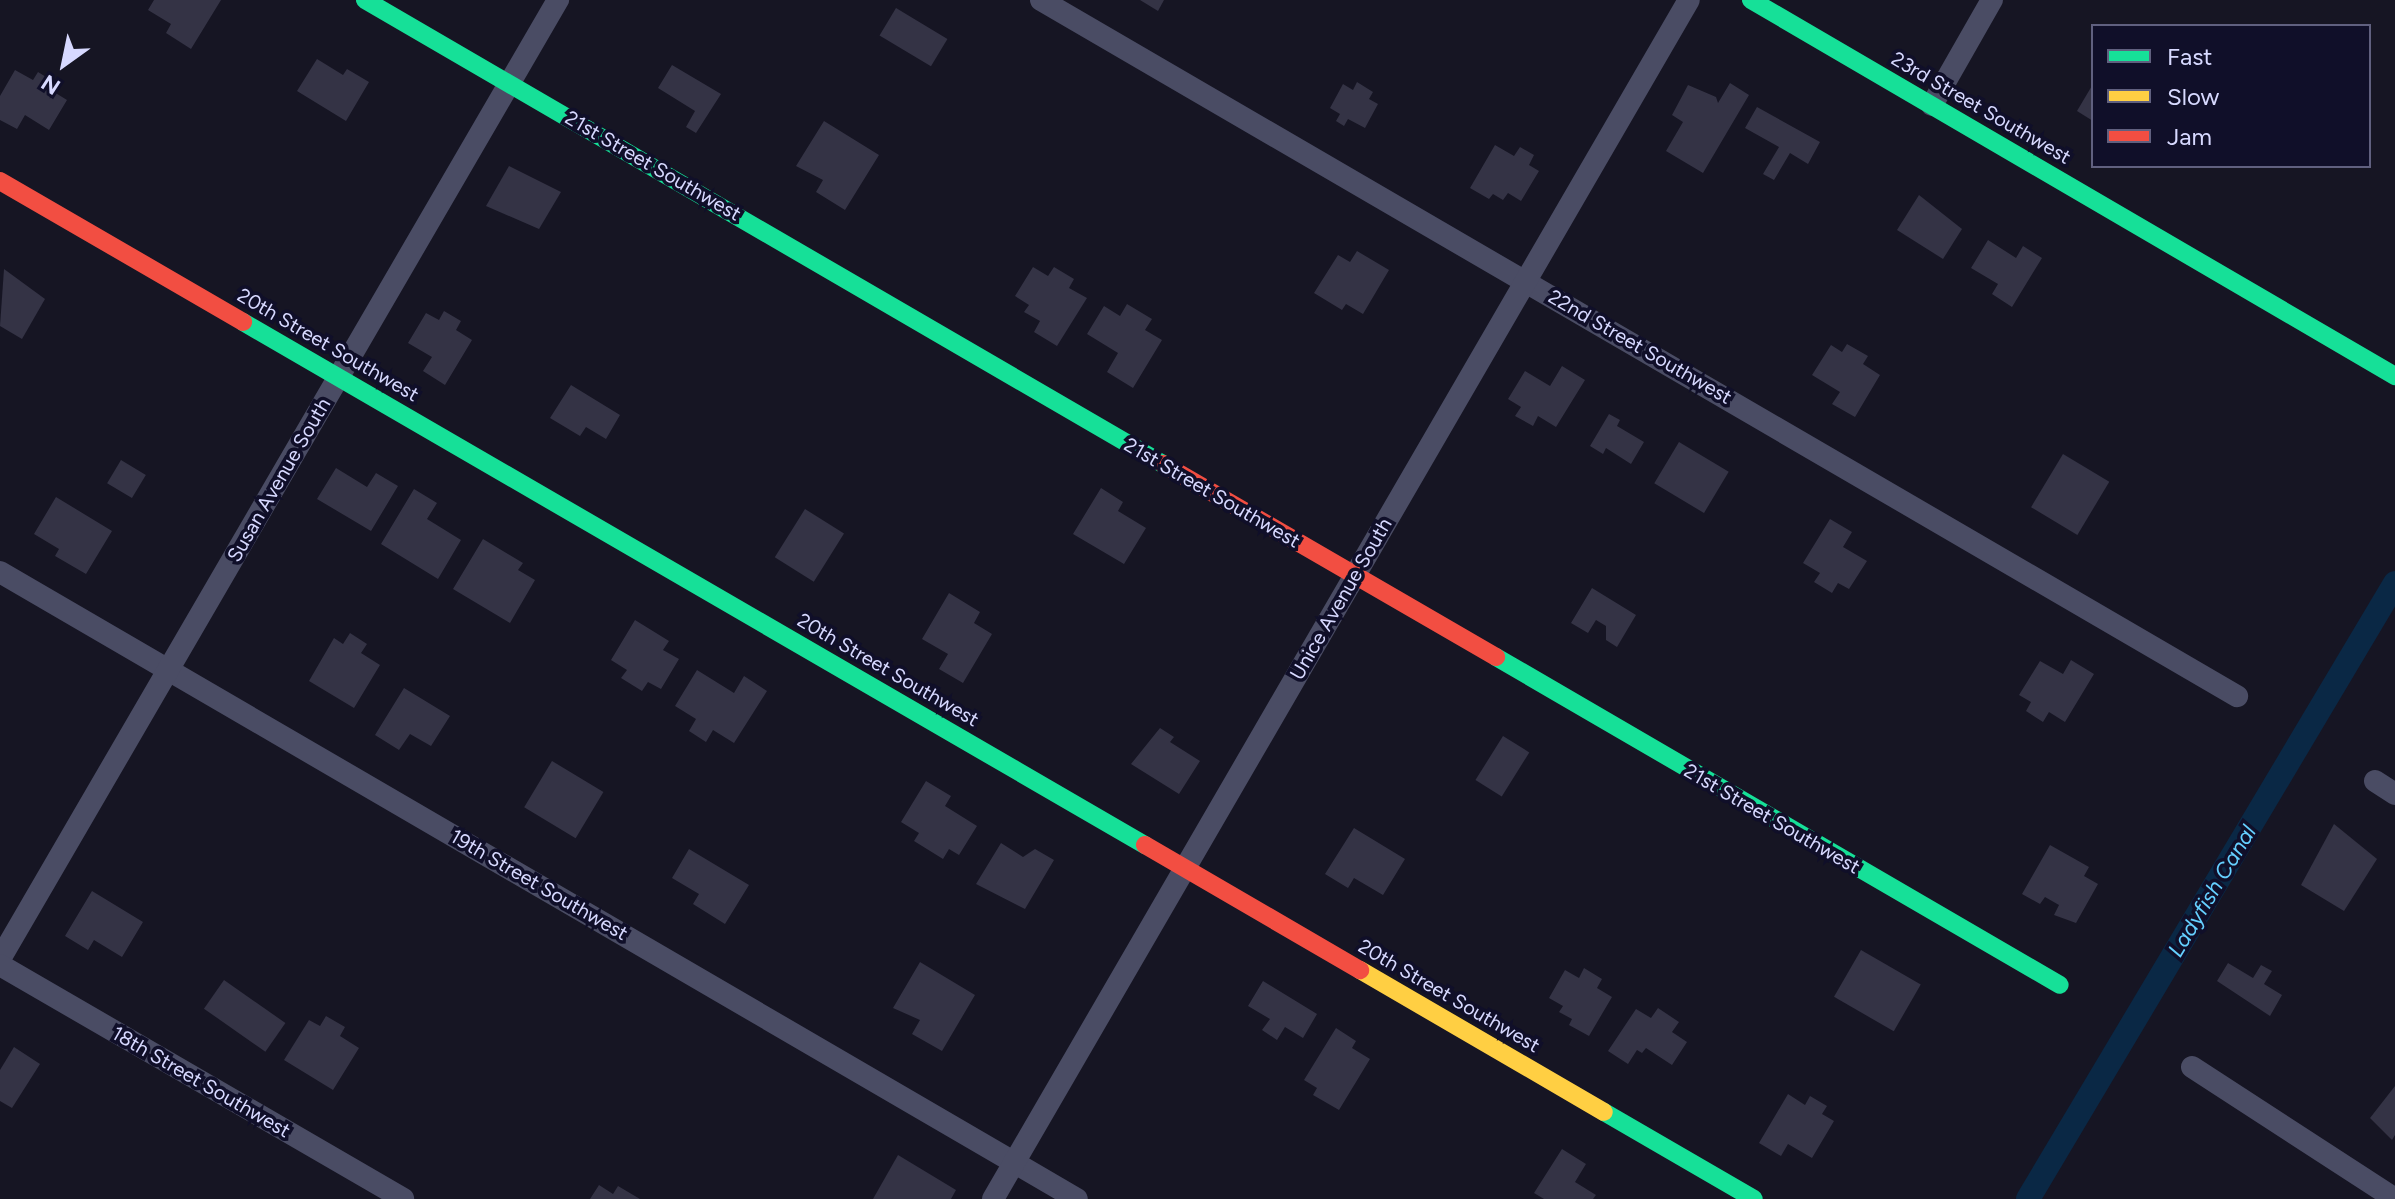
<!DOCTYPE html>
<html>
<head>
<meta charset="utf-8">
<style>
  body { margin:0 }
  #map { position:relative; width:2395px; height:1199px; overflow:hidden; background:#161523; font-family:Figtree,sans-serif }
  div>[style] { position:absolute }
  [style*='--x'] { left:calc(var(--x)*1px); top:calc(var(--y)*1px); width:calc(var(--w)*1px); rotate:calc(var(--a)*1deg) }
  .canal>* { height:24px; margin:-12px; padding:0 12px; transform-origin:12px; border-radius:12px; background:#0a2845 }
  .building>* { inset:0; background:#343345; transform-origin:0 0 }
  .street>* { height:22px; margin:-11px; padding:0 11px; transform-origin:11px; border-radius:11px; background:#4a4c64 }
  .fast>* { height:18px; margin:-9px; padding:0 9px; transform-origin:9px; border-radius:9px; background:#16e098 }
  .slow>* { height:18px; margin:-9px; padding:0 9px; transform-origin:9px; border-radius:9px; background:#ffcf43 }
  .jam>* { height:18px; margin:-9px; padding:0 9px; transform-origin:9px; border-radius:9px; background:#f24e42 }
  span { translate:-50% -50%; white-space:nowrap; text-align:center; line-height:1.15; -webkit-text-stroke:7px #100f29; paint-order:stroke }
  .street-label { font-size:20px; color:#d7d9ff }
  .water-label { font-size:22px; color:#65d0ff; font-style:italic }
  .legend { position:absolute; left:2091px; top:24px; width:280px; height:144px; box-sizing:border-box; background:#100f29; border:2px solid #60607f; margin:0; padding:10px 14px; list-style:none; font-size:24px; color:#d7d9ff }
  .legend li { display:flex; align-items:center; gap:16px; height:40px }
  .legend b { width:40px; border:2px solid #60607f }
  .north { position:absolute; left:24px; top:24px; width:80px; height:80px; -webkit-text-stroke:6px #100f29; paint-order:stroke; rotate:213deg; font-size:22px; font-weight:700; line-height:32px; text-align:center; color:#d7d9ff }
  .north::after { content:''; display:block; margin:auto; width:28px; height:36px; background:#d7d9ff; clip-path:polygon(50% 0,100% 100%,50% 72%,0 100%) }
</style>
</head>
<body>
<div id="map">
  <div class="canal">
    <div style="--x:2028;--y:1199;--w:717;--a:-59.21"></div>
  </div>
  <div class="building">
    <div style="clip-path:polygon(154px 0,221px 0,191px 49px,166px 33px,171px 24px,148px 10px)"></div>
    <div style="clip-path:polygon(1140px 0,1164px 0,1158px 11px)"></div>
    <div style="left:896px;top:8px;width:60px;height:32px;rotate:31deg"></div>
    <div style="clip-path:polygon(317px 59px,343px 75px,347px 69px,369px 82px,346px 121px,297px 91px)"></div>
    <div style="clip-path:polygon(672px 65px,721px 94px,696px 133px,686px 127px,695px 111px,658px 88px)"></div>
    <div style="clip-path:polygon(15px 70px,33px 80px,38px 72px,59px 85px,54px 92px,67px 100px,49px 130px,25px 115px,17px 129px,0 120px,0 96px)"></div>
    <div style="clip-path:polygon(1357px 82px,1373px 92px,1369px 99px,1378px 104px,1365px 128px,1348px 119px,1344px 126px,1336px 121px,1340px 114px,1330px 108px,1343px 84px,1353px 90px)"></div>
    <div style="clip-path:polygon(1730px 83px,1749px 95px,1703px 173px,1666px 151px,1683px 122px,1672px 115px,1688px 85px,1716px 97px,1718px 103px)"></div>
    <div style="clip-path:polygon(2093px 84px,2093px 121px,2077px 111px)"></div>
    <div style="clip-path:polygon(1757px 107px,1820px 142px,1808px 164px,1790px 153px,1774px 180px,1763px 174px,1779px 147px,1745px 128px)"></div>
    <div style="clip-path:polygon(824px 121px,879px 155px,845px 210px,816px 192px,823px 180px,796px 166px)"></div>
    <div style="clip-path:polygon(1495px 145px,1514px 156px,1520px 147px,1534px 155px,1529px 165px,1539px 171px,1521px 201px,1508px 193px,1503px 200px,1493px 194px,1489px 199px,1470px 188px)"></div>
    <div style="clip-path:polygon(509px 166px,561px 192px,539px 229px,486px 206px)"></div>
    <div style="clip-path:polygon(1919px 195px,1962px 229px,1943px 259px,1897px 230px)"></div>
    <div style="clip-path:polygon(1988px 240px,2016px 258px,2023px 246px,2042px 258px,2012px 307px,1992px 294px,1998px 284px,1971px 268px)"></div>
    <div style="clip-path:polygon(1357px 251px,1389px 270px,1363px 314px,1346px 304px,1342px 310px,1314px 293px,1338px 255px,1350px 262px)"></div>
    <div style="clip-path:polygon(1033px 267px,1048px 276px,1054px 267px,1074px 279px,1069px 288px,1087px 298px,1057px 346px,1034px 332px,1040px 321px,1024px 312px,1029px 305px,1015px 296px)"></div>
    <div style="clip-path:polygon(4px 269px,45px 299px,22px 339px,0 326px)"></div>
    <div style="clip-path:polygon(1127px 304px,1152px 319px,1145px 330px,1162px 340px,1133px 388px,1107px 372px,1118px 353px,1087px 334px,1104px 306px,1120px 316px)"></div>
    <div style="clip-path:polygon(444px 311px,461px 321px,456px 330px,472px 340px,445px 385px,423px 371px,432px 357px,408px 343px,426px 313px,439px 320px)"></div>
    <div style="clip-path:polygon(1847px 344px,1868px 356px,1863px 364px,1880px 375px,1855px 417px,1832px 404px,1840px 392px,1812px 375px,1831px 345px,1842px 352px)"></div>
    <div style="clip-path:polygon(1562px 366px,1585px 380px,1556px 427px,1538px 416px,1533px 426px,1515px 416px,1521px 407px,1508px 399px,1525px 371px,1550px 386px)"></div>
    <div style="clip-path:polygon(571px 385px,620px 415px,606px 439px,586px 427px,580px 436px,550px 418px)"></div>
    <div style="clip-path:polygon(1609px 414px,1620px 420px,1617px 426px,1644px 442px,1631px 464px,1606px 448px,1603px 454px,1590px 446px)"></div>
    <div style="left:1679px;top:442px;width:58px;height:48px;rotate:31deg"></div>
    <div style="left:2063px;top:454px;width:54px;height:62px;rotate:31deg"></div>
    <div style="left:121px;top:460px;width:29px;height:27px;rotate:31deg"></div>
    <div style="clip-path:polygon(336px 468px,367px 487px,376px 473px,398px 486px,371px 531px,317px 499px)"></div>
    <div style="clip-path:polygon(1101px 488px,1123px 502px,1118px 511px,1146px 528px,1124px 564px,1073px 534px)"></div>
    <div style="clip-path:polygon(414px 489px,437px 503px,427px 519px,461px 540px,438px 579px,381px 544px)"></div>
    <div style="clip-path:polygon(56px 497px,112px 531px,86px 574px,55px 556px,59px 549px,34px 534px)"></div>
    <div style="left:805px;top:509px;width:46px;height:57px;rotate:32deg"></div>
    <div style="clip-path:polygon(1830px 519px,1852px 532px,1843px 547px,1867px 561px,1849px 589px,1838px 583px,1832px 593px,1814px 582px,1820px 573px,1803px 563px)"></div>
    <div style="clip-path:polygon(483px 539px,523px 563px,518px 570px,535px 580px,510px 623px,453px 589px)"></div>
    <div style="clip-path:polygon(1592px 588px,1636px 615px,1617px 647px,1606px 640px,1606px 626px,1596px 620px,1588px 633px,1571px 623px)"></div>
    <div style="clip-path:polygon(949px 593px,980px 612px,974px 623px,992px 634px,963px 683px,939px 669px,948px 654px,922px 639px)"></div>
    <div style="clip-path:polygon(635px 620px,669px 641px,663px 650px,679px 659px,661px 689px,648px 682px,642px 691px,621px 678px,627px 670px,611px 660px)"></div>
    <div style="clip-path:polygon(350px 633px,367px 644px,361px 653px,380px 665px,354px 708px,309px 681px,334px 638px,343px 644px)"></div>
    <div style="clip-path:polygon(2071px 660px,2094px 674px,2065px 722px,2049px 712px,2043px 722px,2026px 711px,2031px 702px,2019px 695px,2040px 661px,2063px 674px)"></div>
    <div style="clip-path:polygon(697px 670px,734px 693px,744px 676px,767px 691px,734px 743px,713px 730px,706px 742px,689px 731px,696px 719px,675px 706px)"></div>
    <div style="clip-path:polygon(404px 688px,450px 716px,431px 746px,410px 734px,399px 750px,375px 735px)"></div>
    <div style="clip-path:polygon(1160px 728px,1174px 737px,1170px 742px,1200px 761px,1179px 794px,1131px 764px)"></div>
    <div style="left:1503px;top:736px;width:31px;height:52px;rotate:32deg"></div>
    <div style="left:552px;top:761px;width:60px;height:54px;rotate:31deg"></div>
    <div style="clip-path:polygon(926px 781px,951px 796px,945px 806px,977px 826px,959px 855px,949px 849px,943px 859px,914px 841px,919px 833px,901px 822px)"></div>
    <div style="clip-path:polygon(2334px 824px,2377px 859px,2344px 911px,2301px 885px)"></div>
    <div style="clip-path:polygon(1354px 828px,1405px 859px,1383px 895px,1354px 878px,1348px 888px,1325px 874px)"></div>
    <div style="clip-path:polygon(1001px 843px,1023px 857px,1035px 849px,1054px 860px,1025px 909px,976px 884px)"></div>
    <div style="clip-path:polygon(2050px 845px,2089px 867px,2084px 876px,2098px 884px,2076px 923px,2054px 915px,2059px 905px,2045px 897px,2040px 904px,2022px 894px)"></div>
    <div style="clip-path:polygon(689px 849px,749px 885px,725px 924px,693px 904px,699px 894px,672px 878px)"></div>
    <div style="clip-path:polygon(92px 891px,143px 922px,122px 957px,94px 940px,88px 950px,65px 936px)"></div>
    <div style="left:1861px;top:950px;width:69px;height:54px;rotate:30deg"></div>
    <div style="clip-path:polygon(920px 962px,975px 995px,942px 1051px,912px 1034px,920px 1020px,893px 1008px)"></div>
    <div style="clip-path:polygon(2228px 963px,2253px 978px,2261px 965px,2272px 971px,2264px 984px,2282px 995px,2270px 1016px,2217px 981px)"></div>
    <div style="clip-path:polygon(1584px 968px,1602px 979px,1597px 988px,1612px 997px,1589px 1036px,1569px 1025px,1572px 1019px,1559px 1012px,1563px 1006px,1549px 998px,1565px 970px,1579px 978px)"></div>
    <div style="left:224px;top:980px;width:75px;height:35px;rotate:35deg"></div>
    <div style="clip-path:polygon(1263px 981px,1317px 1014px,1303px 1038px,1285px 1027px,1277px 1040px,1262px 1030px,1270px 1019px,1248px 1006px)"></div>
    <div style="clip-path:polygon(1658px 1008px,1679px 1022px,1672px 1032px,1687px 1042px,1672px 1065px,1646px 1048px,1642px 1053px,1637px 1050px,1628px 1064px,1608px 1051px,1636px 1009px,1651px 1018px)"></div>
    <div style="clip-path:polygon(326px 1016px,345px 1027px,340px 1036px,359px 1048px,333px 1090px,284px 1060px,309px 1020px,320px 1026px)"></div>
    <div style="clip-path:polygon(1336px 1028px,1356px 1041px,1352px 1048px,1370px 1059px,1339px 1110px,1313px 1095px,1317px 1088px,1304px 1080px)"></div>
    <div style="clip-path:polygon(14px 1047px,40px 1064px,12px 1108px,0 1101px,0 1070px)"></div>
    <div style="clip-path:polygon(2395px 1086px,2395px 1135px,2392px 1140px,2370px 1118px)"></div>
    <div style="clip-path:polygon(1788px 1094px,1805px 1105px,1810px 1096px,1827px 1106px,1822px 1114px,1834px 1121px,1812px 1158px,1788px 1144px,1781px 1156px,1759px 1143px)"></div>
    <div style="clip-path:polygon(1562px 1149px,1586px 1164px,1575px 1182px,1596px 1195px,1593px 1199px,1544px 1199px,1534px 1193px)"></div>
    <div style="clip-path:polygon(898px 1155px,956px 1190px,951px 1199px,873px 1199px)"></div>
    <div style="clip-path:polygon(599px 1185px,613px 1194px,618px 1186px,640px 1199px,590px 1199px)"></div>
  </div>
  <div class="street">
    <div style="--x:1041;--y:0;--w:1384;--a:30.2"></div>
    <div style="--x:1932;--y:105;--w:121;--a:-60.3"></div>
    <div style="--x:0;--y:572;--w:1246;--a:30.21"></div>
    <div style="--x:2375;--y:781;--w:24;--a:33"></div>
    <div style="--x:0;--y:959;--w:1110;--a:-59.81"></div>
    <div style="--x:0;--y:965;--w:466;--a:30.1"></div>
    <div style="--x:2192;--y:1067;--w:242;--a:33"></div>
    <div style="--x:993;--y:1199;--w:1386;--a:-59.87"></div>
  </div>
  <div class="fast">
    <div style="--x:365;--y:0;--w:923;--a:30.18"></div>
    <div style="--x:1751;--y:0;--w:746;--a:30.28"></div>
    <div style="--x:243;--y:322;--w:1043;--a:30.11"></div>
    <div style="--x:1496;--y:657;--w:652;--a:30.18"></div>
    <div style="--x:1604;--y:1112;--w:173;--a:30.1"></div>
  </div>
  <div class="slow">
    <div style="--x:1360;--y:970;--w:282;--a:30.2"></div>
  </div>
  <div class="jam">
    <div style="--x:0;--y:181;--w:281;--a:30.1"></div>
    <div style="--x:1163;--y:464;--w:385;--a:30.1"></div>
    <div style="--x:1145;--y:845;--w:249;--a:30.2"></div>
  </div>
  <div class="street-label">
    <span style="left:1981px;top:108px;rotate:30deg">23rd Street Southwest</span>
    <span style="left:653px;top:166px;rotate:30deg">21st Street Southwest</span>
    <span style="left:328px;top:345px;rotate:30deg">20th Street Southwest</span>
    <span style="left:1640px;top:347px;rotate:30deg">22nd Street Southwest</span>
    <span style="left:279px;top:480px;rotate:-60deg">Susan Avenue South</span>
    <span style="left:1212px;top:493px;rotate:30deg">21st Street Southwest</span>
    <span style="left:1341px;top:599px;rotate:-60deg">Unice Avenue South</span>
    <span style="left:888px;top:670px;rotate:30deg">20th Street Southwest</span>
    <span style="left:1772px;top:819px;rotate:30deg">21st Street Southwest</span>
    <span style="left:539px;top:885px;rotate:30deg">19th Street Southwest</span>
    <span style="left:1449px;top:996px;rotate:30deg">20th Street Southwest</span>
    <span style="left:201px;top:1082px;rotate:30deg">18th Street Southwest</span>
  </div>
  <div class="water-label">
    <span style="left:2212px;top:891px;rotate:-59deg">Ladyfish Canal</span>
  </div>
  <ul class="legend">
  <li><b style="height:10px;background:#16e098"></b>Fast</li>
  <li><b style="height:10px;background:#ffcf43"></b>Slow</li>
  <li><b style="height:10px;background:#f24e42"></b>Jam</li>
  </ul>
  <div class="north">N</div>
</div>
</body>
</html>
